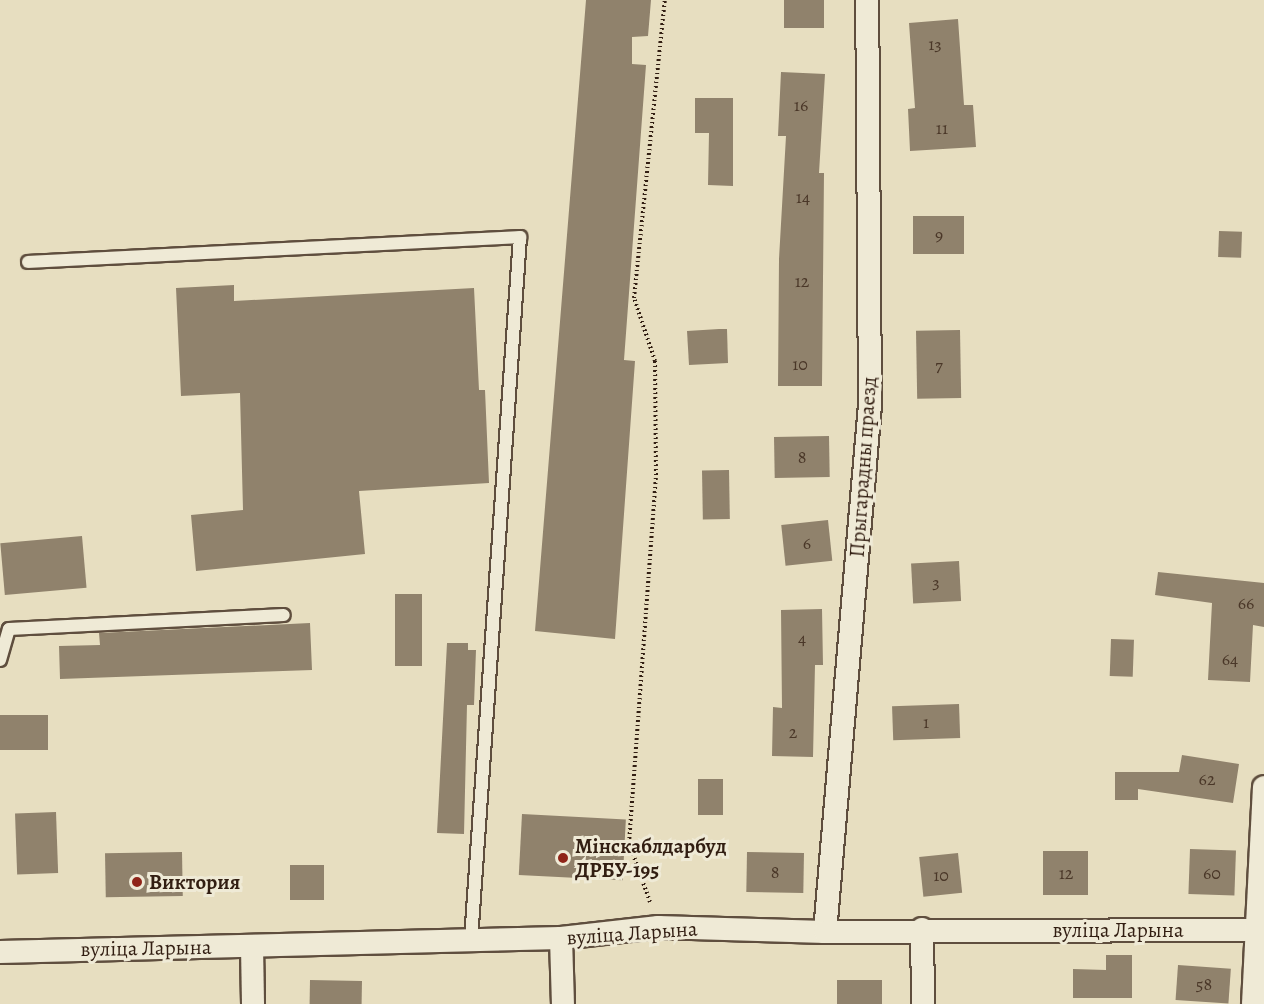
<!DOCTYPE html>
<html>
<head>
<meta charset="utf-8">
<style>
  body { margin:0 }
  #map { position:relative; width:1264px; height:1004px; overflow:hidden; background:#e7dec0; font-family:Alegreya,serif }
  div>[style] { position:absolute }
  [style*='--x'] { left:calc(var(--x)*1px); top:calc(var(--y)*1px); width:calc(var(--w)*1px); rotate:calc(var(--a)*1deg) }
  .building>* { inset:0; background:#90826c; transform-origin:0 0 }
  .path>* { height:4px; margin-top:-2px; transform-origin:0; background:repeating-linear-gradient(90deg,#321e12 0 1.5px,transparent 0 4.5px) }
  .roads { filter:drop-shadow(2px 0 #5f4e3e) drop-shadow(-2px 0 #5f4e3e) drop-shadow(0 2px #5f4e3e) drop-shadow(0 -2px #5f4e3e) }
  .lane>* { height:12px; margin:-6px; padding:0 6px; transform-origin:6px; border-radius:6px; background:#efead6 }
  .street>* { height:22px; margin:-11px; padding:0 11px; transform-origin:11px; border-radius:11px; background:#efead6 }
  .dots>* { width:16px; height:16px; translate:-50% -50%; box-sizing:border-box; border:3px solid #efead6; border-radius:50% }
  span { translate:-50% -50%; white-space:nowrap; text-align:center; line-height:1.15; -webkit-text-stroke:6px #efead6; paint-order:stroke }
  .number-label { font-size:18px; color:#4a3728 }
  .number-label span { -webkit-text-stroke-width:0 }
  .street-label { font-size:21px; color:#321e12 }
  .poi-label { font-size:21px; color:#321e12; font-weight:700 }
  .left { translate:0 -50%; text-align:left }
</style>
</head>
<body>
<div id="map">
  <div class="building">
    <div style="clip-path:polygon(586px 0,651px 0,648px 36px,632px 37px,632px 64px,646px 65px,624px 360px,635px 361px,615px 639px,535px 631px)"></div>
    <div style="left:784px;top:0;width:40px;height:28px"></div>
    <div style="clip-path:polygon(958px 19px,964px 105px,973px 105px,976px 147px,910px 151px,908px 109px,915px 108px,909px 23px)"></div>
    <div style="clip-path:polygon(781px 72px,825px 74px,819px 173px,824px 173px,822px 386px,778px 386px,779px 259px,786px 136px,778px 136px)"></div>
    <div style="clip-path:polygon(695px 98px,733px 98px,733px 186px,708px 185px,709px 133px,695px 133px)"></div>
    <div style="left:913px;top:216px;width:51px;height:38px"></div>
    <div style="left:1219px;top:231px;width:23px;height:26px;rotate:2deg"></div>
    <div style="clip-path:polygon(234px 285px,234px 301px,474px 288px,479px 390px,485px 390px,489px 483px,359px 491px,365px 554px,196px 571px,191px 515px,243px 510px,240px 393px,181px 396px,176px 288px)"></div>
    <div style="clip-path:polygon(719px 329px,727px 329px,728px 363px,689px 365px,687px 331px)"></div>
    <div style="left:960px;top:330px;width:68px;height:44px;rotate:89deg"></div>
    <div style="left:829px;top:436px;width:41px;height:55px;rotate:89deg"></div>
    <div style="left:729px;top:470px;width:49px;height:27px;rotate:89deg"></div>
    <div style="left:828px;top:520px;width:41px;height:47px;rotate:84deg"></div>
    <div style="left:82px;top:536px;width:52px;height:82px;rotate:85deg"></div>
    <div style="left:959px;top:561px;width:40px;height:48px;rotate:87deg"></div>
    <div style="clip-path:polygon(1158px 572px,1264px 583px,1264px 627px,1253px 625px,1250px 682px,1208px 680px,1212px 603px,1155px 595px)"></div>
    <div style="left:395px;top:594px;width:27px;height:72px"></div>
    <div style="clip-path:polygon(822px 609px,823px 665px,815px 665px,813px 757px,772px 756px,773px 707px,782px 708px,781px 610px)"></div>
    <div style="clip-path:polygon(310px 623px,312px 670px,60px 679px,59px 646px,100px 645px,99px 633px)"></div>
    <div style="left:1111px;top:639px;width:23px;height:37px;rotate:2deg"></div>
    <div style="clip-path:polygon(447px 643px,468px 643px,468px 650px,476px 650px,474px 705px,467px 705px,464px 834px,437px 833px)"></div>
    <div style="left:959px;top:704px;width:34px;height:67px;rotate:88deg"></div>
    <div style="left:48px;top:715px;width:35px;height:48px;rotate:90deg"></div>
    <div style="clip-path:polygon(1182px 755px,1239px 764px,1233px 803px,1138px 789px,1138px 800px,1115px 800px,1115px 772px,1179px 772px)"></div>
    <div style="left:698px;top:779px;width:25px;height:36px"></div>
    <div style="left:56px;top:812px;width:61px;height:41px;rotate:88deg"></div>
    <div style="left:522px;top:814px;width:104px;height:61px;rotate:3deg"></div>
    <div style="left:1190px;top:849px;width:46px;height:45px;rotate:2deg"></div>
    <div style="left:1043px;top:851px;width:45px;height:44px"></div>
    <div style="left:182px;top:852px;width:44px;height:77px;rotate:89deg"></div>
    <div style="left:747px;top:852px;width:57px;height:40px;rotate:1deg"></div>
    <div style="left:958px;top:853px;width:40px;height:39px;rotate:84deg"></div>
    <div style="left:290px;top:865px;width:34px;height:35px"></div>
    <div style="clip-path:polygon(1106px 955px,1132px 955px,1132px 998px,1073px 998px,1073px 969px,1106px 970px)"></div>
    <div style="left:1178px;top:965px;width:53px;height:35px;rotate:4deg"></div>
    <div style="left:310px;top:980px;width:52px;height:24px;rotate:1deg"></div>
    <div style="left:837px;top:980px;width:45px;height:24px"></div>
  </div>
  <div class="path">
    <div style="--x:650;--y:902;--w:63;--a:-109.6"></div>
    <div style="--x:629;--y:843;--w:369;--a:-85.8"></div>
    <div style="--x:656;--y:475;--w:114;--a:-90.5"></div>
    <div style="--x:655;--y:361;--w:66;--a:-108.4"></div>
    <div style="--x:634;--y:298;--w:300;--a:-84.1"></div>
  </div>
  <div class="roads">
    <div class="lane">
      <div style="--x:28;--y:262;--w:493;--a:-2.9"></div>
      <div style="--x:520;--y:237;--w:705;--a:93.99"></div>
      <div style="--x:0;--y:660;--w:32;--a:-74"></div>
      <div style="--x:9;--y:629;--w:275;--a:-2.9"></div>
    </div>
    <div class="street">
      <div style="--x:922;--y:929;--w:75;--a:89.2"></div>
      <div style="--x:825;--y:932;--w:529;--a:-85.12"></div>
      <div style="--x:870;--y:405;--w:405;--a:-90.4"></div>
      <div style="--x:561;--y:938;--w:66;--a:88.3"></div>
      <div style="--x:252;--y:946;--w:58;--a:89"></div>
      <div style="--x:0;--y:952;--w:561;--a:-1.43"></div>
      <div style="--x:561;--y:938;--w:98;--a:-6.5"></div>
      <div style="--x:658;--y:927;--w:167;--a:1.7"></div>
      <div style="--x:825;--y:932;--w:439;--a:-0.3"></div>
      <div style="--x:1253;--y:1004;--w:217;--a:-87.1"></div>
    </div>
  </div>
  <div class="dots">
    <div style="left:563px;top:858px;background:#8f2418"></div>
    <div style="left:137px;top:882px;background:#8f2418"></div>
  </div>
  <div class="number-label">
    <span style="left:935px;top:44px">13</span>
    <span style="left:801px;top:105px">16</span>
    <span style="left:942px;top:128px">11</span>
    <span style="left:803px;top:197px">14</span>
    <span style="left:939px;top:235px">9</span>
    <span style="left:802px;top:281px">12</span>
    <span style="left:800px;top:364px">10</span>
    <span style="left:939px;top:365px">7</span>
    <span style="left:802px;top:457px">8</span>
    <span style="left:807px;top:543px">6</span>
    <span style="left:936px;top:582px">3</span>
    <span style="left:1246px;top:603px">66</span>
    <span style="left:802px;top:638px">4</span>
    <span style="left:1230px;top:659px">64</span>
    <span style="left:926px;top:722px">1</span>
    <span style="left:793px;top:732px">2</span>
    <span style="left:1207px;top:779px">62</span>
    <span style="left:775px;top:872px">8</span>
    <span style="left:1066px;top:873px">12</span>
    <span style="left:1212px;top:873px">60</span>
    <span style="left:941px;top:875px">10</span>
    <span style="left:1204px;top:984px">58</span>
  </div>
  <div class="street-label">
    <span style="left:863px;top:467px;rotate:-86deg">Прыгарадны праезд</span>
    <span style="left:1118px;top:930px">вуліца Ларына</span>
    <span style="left:632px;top:933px;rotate:-4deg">вуліца Ларына</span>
    <span style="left:146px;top:948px;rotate:-1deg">вуліца Ларына</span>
  </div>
  <div class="poi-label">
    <span class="left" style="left:575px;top:858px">Мінскаблдарбуд<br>ДРБУ-195</span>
    <span class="left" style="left:149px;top:882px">Виктория</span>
  </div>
</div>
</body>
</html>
